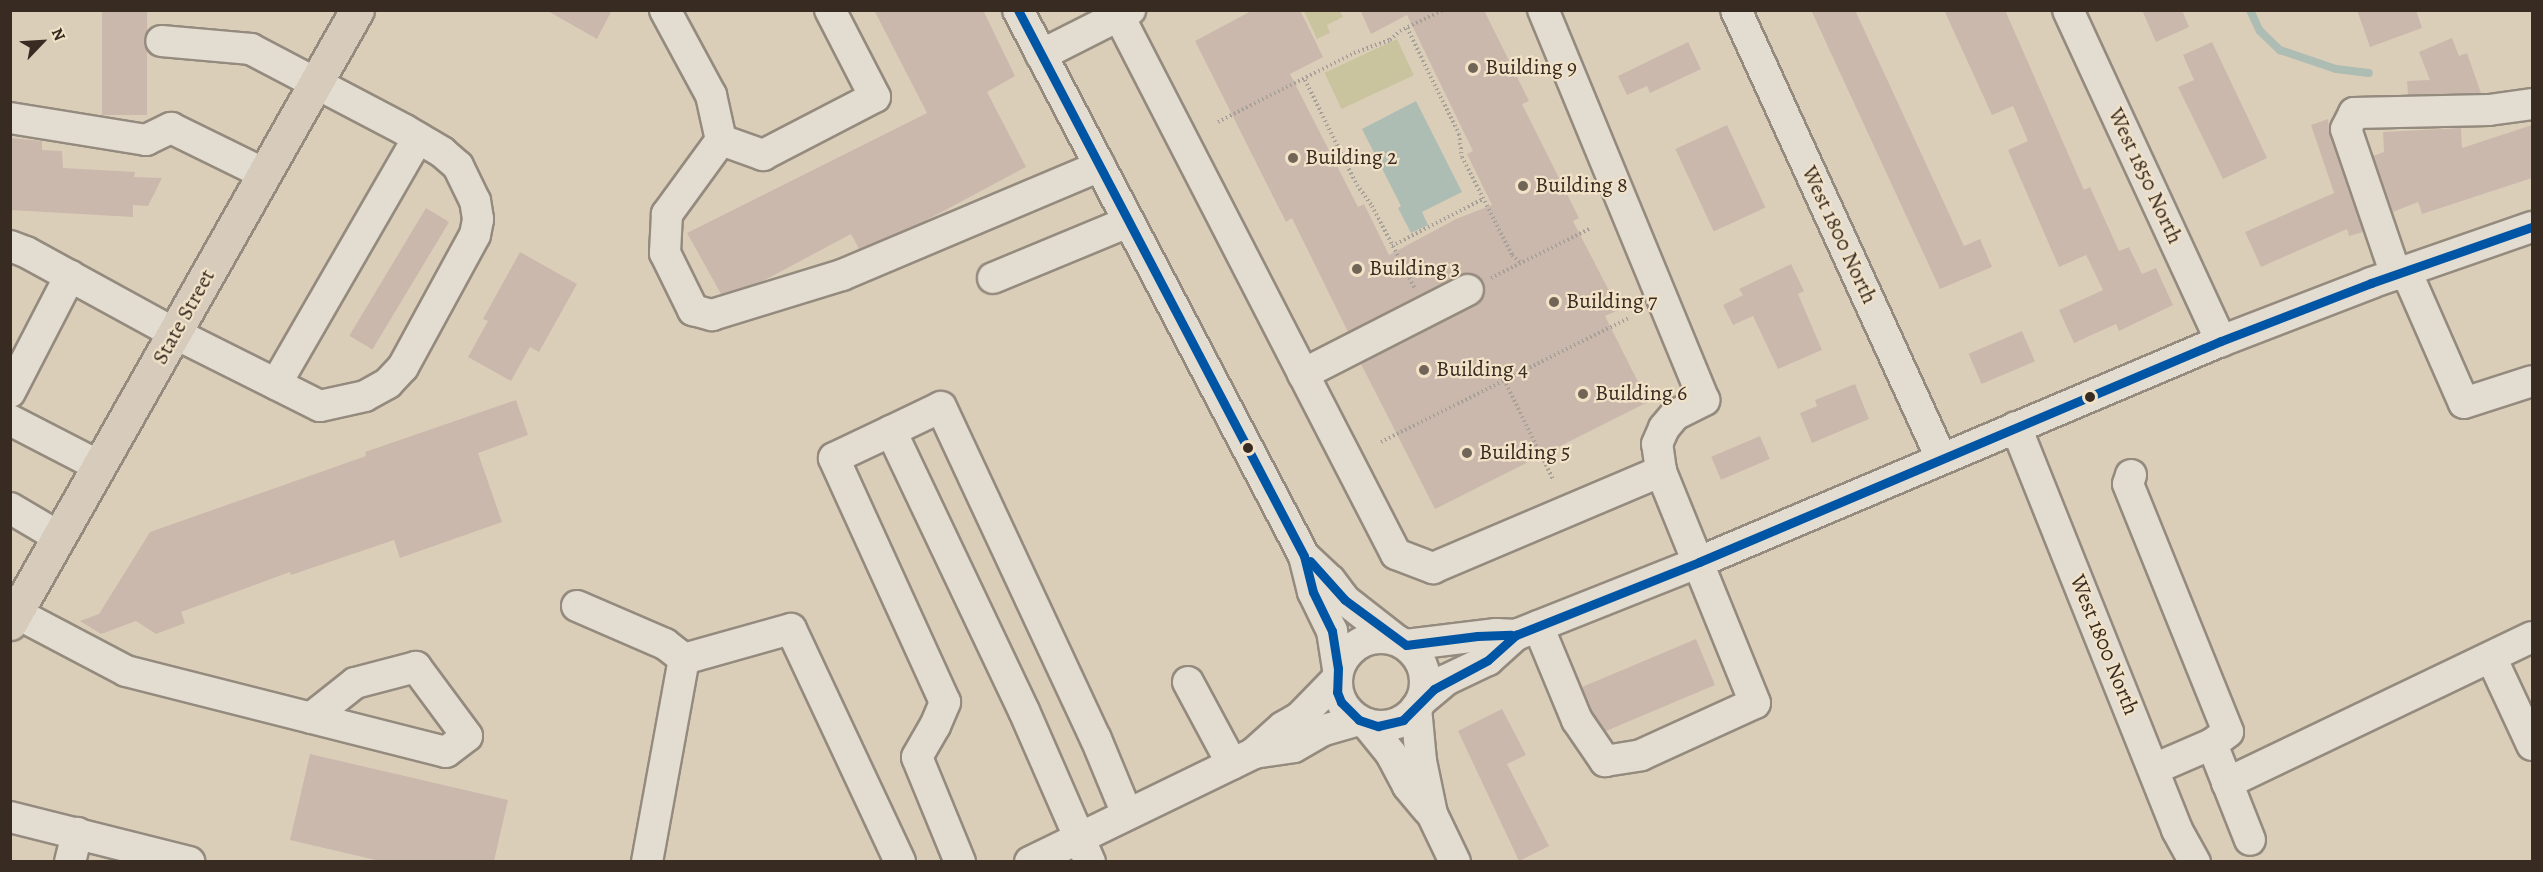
<!DOCTYPE html>
<html>
<head>
<meta charset="utf-8">
<style>
  body { margin:0 }
  #map { position:relative; width:2543px; height:872px; overflow:hidden; background:#dbceb9; font-family:Alegreya,serif }
  div>[style] { position:absolute }
  [style*='--x'] { left:calc(var(--x)*1px); top:calc(var(--y)*1px); width:calc(var(--w)*1px); rotate:calc(var(--a)*1deg) }
  .green>* { inset:0; background:#c9c49d; transform-origin:0 0 }
  .water>* { inset:0; background:#adbdb3 }
  .stream>* { height:8px; margin:-4px; padding:0 4px; transform-origin:4px; border-radius:4px; background:#adbdb3 }
  .building>* { inset:0; background:#cbb8ac; transform-origin:0 0 }
  .path>* { height:4px; margin-top:-2px; transform-origin:0; background:repeating-linear-gradient(90deg,#a59f97 0 1.5px,transparent 0 4.5px) }
  .roads { filter:drop-shadow(2px 0 #948b7e) drop-shadow(-2px 0 #948b7e) drop-shadow(0 2px #948b7e) drop-shadow(0 -2px #948b7e) }
  .minor>* { height:30px; margin:-15px; padding:0 15px; transform-origin:15px; border-radius:15px; background:#e3dcd1 }
  .minor>.ring { margin:-15px; padding:0; box-sizing:content-box; background:none; border:30px solid #e3dcd1; border-radius:50% }
  .major>* { height:33px; margin:-16.5px; padding:0 16.5px; transform-origin:16.5px; border-radius:16.5px; background:#d7ccbc }
  .bus-1>* { height:9px; margin:-4.5px; padding:0 4.5px; transform-origin:4.5px; border-radius:4.5px; background:#0055a4 }
  .dots>* { width:16px; height:16px; translate:-50% -50%; box-sizing:border-box; border:3px solid #f1e2c8; border-radius:50% }
  span { translate:-50% -50%; white-space:nowrap; text-align:center; line-height:1.15; -webkit-text-stroke:4.5px #f1e2c8; paint-order:stroke }
  .poi-label { font-size:22px; color:#382c22 }
  .left { translate:0 -50%; text-align:left }
  .street-label { font-size:22px; color:#382c22 }
  .frame { position:absolute; inset:0; border:12px solid #382c22; pointer-events:none }
  .north { position:absolute; left:12px; top:12px; width:60px; height:60px; -webkit-text-stroke:4px #f1e2c8; paint-order:stroke; rotate:65deg; font-size:16px; font-weight:700; line-height:24px; text-align:center; color:#382c22 }
  .north::after { content:''; display:block; margin:auto; width:21px; height:27px; background:#382c22; clip-path:polygon(50% 0,100% 100%,50% 72%,0 100%) }
</style>
</head>
<body>
<div id="map">
  <div class="green">
    <div style="clip-path:polygon(1304px 11px,1340px 11px,1343px 17px,1327px 25px,1330px 33px,1317px 39px)"></div>
    <div style="left:1397px;top:39px;width:40px;height:80px;rotate:65deg"></div>
  </div>
  <div class="water">
    <div style="clip-path:polygon(1416px 101px,1462px 192px,1422px 212px,1428px 225px,1411px 233px,1398px 208px,1401px 206px,1362px 129px)"></div>
  </div>
  <div class="stream">
    <div style="--x:2250;--y:10;--w:23;--a:65"></div>
    <div style="--x:2260;--y:31;--w:28;--a:44"></div>
    <div style="--x:2280;--y:50;--w:59;--a:18.7"></div>
    <div style="--x:2336;--y:69;--w:33;--a:7"></div>
  </div>
  <div class="building">
    <div style="left:102px;top:10px;width:45px;height:105px"></div>
    <div style="clip-path:polygon(546px 10px,612px 10px,597px 39px)"></div>
    <div style="clip-path:polygon(874px 10px,983px 10px,1015px 76px,987px 92px,1026px 167px,923px 222px,859px 249px,851px 234px,761px 282px,721px 294px,687px 233px,927px 113px)"></div>
    <div style="clip-path:polygon(1253px 10px,1300px 10px,1323px 57px,1290px 74px,1358px 207px,1364px 204px,1389px 255px,1456px 219px,1492px 205px,1467px 154px,1473px 151px,1407px 15px,1371px 34px,1360px 10px,1484px 10px,1529px 101px,1522px 104px,1579px 218px,1573px 221px,1619px 310px,1605px 316px,1648px 402px,1435px 509px,1361px 364px,1476px 305px,1483px 299px,1484px 283px,1477px 275px,1468px 273px,1460px 275px,1348px 332px,1292px 218px,1286px 222px,1195px 41px)"></div>
    <div style="clip-path:polygon(1811px 10px,1855px 10px,1964px 246px,1980px 239px,1992px 267px,1940px 289px)"></div>
    <div style="clip-path:polygon(1944px 10px,2005px 10px,2084px 190px,2090px 187px,2119px 251px,2129px 247px,2142px 274px,2156px 268px,2173px 305px,2119px 331px,2116px 324px,2074px 343px,2059px 310px,2103px 290px,2086px 255px,2059px 267px,2008px 150px,2028px 141px,2013px 106px,1992px 115px)"></div>
    <div style="clip-path:polygon(2142px 10px,2182px 10px,2189px 27px,2156px 42px)"></div>
    <div style="clip-path:polygon(2357px 10px,2416px 10px,2422px 28px,2370px 47px)"></div>
    <div style="clip-path:polygon(2452px 38px,2459px 56px,2467px 53px,2481px 93px,2408px 95px,2407px 81px,2430px 80px,2419px 52px)"></div>
    <div style="clip-path:polygon(1688px 42px,1701px 69px,1650px 93px,1647px 86px,1627px 95px,1618px 76px)"></div>
    <div style="clip-path:polygon(2212px 42px,2267px 158px,2223px 179px,2178px 87px,2194px 80px,2183px 55px)"></div>
    <div style="clip-path:polygon(2328px 119px,2330px 135px,2363px 232px,2349px 236px,2347px 229px,2261px 267px,2245px 232px,2334px 193px,2311px 125px)"></div>
    <div style="left:1727px;top:125px;width:91px;height:57px;rotate:65deg"></div>
    <div style="clip-path:polygon(2532px 125px,2532px 178px,2422px 214px,2418px 202px,2393px 212px,2373px 156px,2384px 152px,2383px 132px,2461px 128px,2462px 148px)"></div>
    <div style="clip-path:polygon(10px 138px,42px 141px,42px 150px,62px 151px,63px 168px,135px 172px,134px 177px,162px 178px,148px 206px,133px 205px,133px 217px,10px 210px)"></div>
    <div style="left:426px;top:208px;width:27px;height:149px;rotate:31deg"></div>
    <div style="clip-path:polygon(520px 252px,577px 284px,539px 352px,530px 347px,511px 381px,468px 357px,488px 321px,483px 319px)"></div>
    <div style="clip-path:polygon(1791px 264px,1804px 291px,1798px 294px,1822px 350px,1778px 369px,1753px 316px,1733px 325px,1723px 305px,1743px 295px,1739px 289px)"></div>
    <div style="left:2022px;top:331px;width:33px;height:58px;rotate:67deg"></div>
    <div style="clip-path:polygon(1855px 384px,1869px 419px,1812px 443px,1800px 413px,1817px 406px,1815px 400px)"></div>
    <div style="clip-path:polygon(516px 400px,528px 435px,478px 453px,502px 522px,400px 558px,394px 540px,291px 575px,290px 572px,181px 612px,185px 623px,156px 634px,136px 621px,101px 634px,80px 621px,99px 614px,150px 532px,366px 456px,365px 452px)"></div>
    <div style="left:1760px;top:436px;width:25px;height:53px;rotate:67deg"></div>
    <div style="clip-path:polygon(1696px 639px,1715px 685px,1606px 731px,1592px 712px,1582px 687px)"></div>
    <div style="clip-path:polygon(1502px 709px,1526px 755px,1507px 764px,1549px 846px,1519px 861px,1458px 731px)"></div>
    <div style="clip-path:polygon(310px 754px,508px 800px,494px 861px,380px 861px,290px 840px)"></div>
  </div>
  <div class="path">
    <div style="--x:1407;--y:28;--w:118;--a:63.9"></div>
    <div style="--x:1459;--y:134;--w:23;--a:83"></div>
    <div style="--x:1462;--y:157;--w:110;--a:63"></div>
    <div style="--x:1512;--y:255;--w:12;--a:42"></div>
    <div style="--x:1305;--y:80;--w:117;--a:63.7"></div>
    <div style="--x:1357;--y:185;--w:26;--a:54"></div>
    <div style="--x:1372;--y:206;--w:93;--a:62.6"></div>
    <div style="--x:1218;--y:122;--w:153;--a:-26.9"></div>
    <div style="--x:1354;--y:53;--w:38;--a:-20"></div>
    <div style="--x:1390;--y:40;--w:13;--a:-42"></div>
    <div style="--x:1400;--y:31;--w:48;--a:-26"></div>
    <div style="--x:1392;--y:246;--w:102;--a:-27.3"></div>
    <div style="--x:1491;--y:278;--w:110;--a:-26.6"></div>
    <div style="--x:1504;--y:380;--w:110;--a:63.7"></div>
    <div style="--x:1381;--y:442;--w:277;--a:-26.6"></div>
  </div>
  <div class="roads">
    <div class="minor">
      <div style="--x:665;--y:10;--w:97;--a:61.6"></div>
      <div style="--x:711;--y:95;--w:46;--a:77.5"></div>
      <div style="--x:721;--y:140;--w:92;--a:126.1"></div>
      <div style="--x:667;--y:214;--w:39;--a:93"></div>
      <div style="--x:665;--y:253;--w:64;--a:63.8"></div>
      <div style="--x:693;--y:310;--w:20;--a:15"></div>
      <div style="--x:712;--y:315;--w:136;--a:-17.1"></div>
      <div style="--x:842;--y:275;--w:280;--a:-22.9"></div>
      <div style="--x:1018;--y:10;--w:616;--a:62.35"></div>
      <div style="--x:1304;--y:556;--w:37;--a:76"></div>
      <div style="--x:1313;--y:592;--w:43;--a:64"></div>
      <div style="--x:1332;--y:631;--w:37;--a:81"></div>
      <div style="--x:1736;--y:10;--w:494;--a:65.4"></div>
      <div style="--x:2068;--y:10;--w:365;--a:65.2"></div>
      <div style="--x:1119;--y:16;--w:605;--a:62.76"></div>
      <div style="--x:1396;--y:554;--w:40;--a:21"></div>
      <div style="--x:1433;--y:568;--w:248;--a:-23"></div>
      <div style="--x:1661;--y:471;--w:27;--a:-98"></div>
      <div style="--x:1657;--y:444;--w:17;--a:-66"></div>
      <div style="--x:1664;--y:428;--w:17;--a:-50"></div>
      <div style="--x:1675;--y:415;--w:33;--a:-27"></div>
      <div style="--x:1704;--y:400;--w:422;--a:-112.4"></div>
      <div style="--x:1041;--y:55;--w:100;--a:-26.8"></div>
      <div style="--x:10;--y:118;--w:138;--a:9.2"></div>
      <div style="--x:146;--y:140;--w:28;--a:-26"></div>
      <div style="--x:171;--y:128;--w:105;--a:26.1"></div>
      <div style="--x:721;--y:140;--w:45;--a:19.7"></div>
      <div style="--x:763;--y:155;--w:126;--a:-27.4"></div>
      <div style="--x:875;--y:97;--w:98;--a:-117.3"></div>
      <div style="--x:10;--y:246;--w:17;--a:21"></div>
      <div style="--x:26;--y:252;--w:169;--a:28.7"></div>
      <div style="--x:174;--y:333;--w:163;--a:26.6"></div>
      <div style="--x:320;--y:406;--w:46;--a:-12.5"></div>
      <div style="--x:365;--y:396;--w:26;--a:-29"></div>
      <div style="--x:388;--y:383;--w:22;--a:-47"></div>
      <div style="--x:403;--y:367;--w:150;--a:-61.4"></div>
      <div style="--x:475;--y:235;--w:16;--a:-79"></div>
      <div style="--x:478;--y:219;--w:18;--a:-99"></div>
      <div style="--x:475;--y:201;--w:39;--a:-116"></div>
      <div style="--x:458;--y:166;--w:21;--a:-139"></div>
      <div style="--x:442;--y:152;--w:43;--a:-149.3"></div>
      <div style="--x:405;--y:130;--w:174;--a:-152.3"></div>
      <div style="--x:251;--y:49;--w:90;--a:-174.9"></div>
      <div style="--x:2406;--y:271;--w:144;--a:66.3"></div>
      <div style="--x:2464;--y:403;--w:71;--a:-17.9"></div>
      <div style="--x:2396;--y:275;--w:154;--a:-108.9"></div>
      <div style="--x:2346;--y:129;--w:18;--a:-63"></div>
      <div style="--x:2354;--y:113;--w:135;--a:-1.3"></div>
      <div style="--x:2489;--y:110;--w:43;--a:-7.9"></div>
      <div style="--x:993;--y:278;--w:146;--a:-22.5"></div>
      <div style="--x:1303;--y:374;--w:185;--a:-27"></div>
      <div style="--x:276;--y:384;--w:284;--a:-60"></div>
      <div style="--x:10;--y:392;--w:131;--a:-62.7"></div>
      <div style="--x:10;--y:420;--w:100;--a:27.3"></div>
      <div style="--x:2016;--y:427;--w:434;--a:68.2"></div>
      <div style="--x:2177;--y:830;--w:37;--a:61"></div>
      <div style="--x:891;--y:431;--w:55;--a:-25.6"></div>
      <div style="--x:941;--y:407;--w:366;--a:65"></div>
      <div style="--x:1096;--y:739;--w:81;--a:67.5"></div>
      <div style="--x:2131;--y:475;--w:9;--a:108"></div>
      <div style="--x:2128;--y:484;--w:267;--a:68"></div>
      <div style="--x:2228;--y:732;--w:20;--a:143"></div>
      <div style="--x:10;--y:508;--w:57;--a:30.6"></div>
      <div style="--x:1304;--y:556;--w:35;--a:43"></div>
      <div style="--x:1330;--y:580;--w:25;--a:53"></div>
      <div style="--x:1345;--y:600;--w:65;--a:38.1"></div>
      <div style="--x:577;--y:606;--w:96;--a:23.4"></div>
      <div style="--x:665;--y:644;--w:24;--a:38"></div>
      <div style="--x:16;--y:613;--w:124;--a:27.8"></div>
      <div style="--x:126;--y:671;--w:330;--a:14.2"></div>
      <div style="--x:446;--y:752;--w:26;--a:-37"></div>
      <div style="--x:467;--y:736;--w:86;--a:-126.5"></div>
      <div style="--x:416;--y:667;--w:63;--a:165.3"></div>
      <div style="--x:355;--y:683;--w:56;--a:141.5"></div>
      <div style="--x:1538;--y:626;--w:102;--a:67.5"></div>
      <div style="--x:1577;--y:720;--w:50;--a:55.7"></div>
      <div style="--x:1605;--y:761;--w:36;--a:-9"></div>
      <div style="--x:1641;--y:755;--w:125;--a:-24.5"></div>
      <div style="--x:1755;--y:703;--w:250;--a:-112.1"></div>
      <div class="ring" style="left:1337px;top:638px;width:58px;height:58px"></div>
      <div style="--x:1406;--y:645;--w:91;--a:-7"></div>
      <div style="--x:1496;--y:634;--w:20;--a:3"></div>
      <div style="--x:2491;--y:657;--w:97;--a:65"></div>
      <div style="--x:1188;--y:682;--w:93;--a:61.8"></div>
      <div style="--x:1421;--y:701;--w:33;--a:-40"></div>
      <div style="--x:1446;--y:680;--w:47;--a:-25.5"></div>
      <div style="--x:1488;--y:660;--w:38;--a:-42"></div>
      <div style="--x:1516;--y:635;--w:197;--a:-21.7"></div>
      <div style="--x:1699;--y:562;--w:567;--a:-22.95"></div>
      <div style="--x:2221;--y:341;--w:161;--a:-21.1"></div>
      <div style="--x:2371;--y:283;--w:170;--a:-19.2"></div>
      <div style="--x:1416;--y:708;--w:53;--a:84.6"></div>
      <div style="--x:1421;--y:761;--w:54;--a:78.3"></div>
      <div style="--x:1432;--y:814;--w:53;--a:64.4"></div>
      <div style="--x:1367;--y:724;--w:38;--a:51"></div>
      <div style="--x:1391;--y:754;--w:36;--a:62"></div>
      <div style="--x:1408;--y:786;--w:31;--a:50"></div>
      <div style="--x:1254;--y:753;--w:40;--a:-8.5"></div>
      <div style="--x:1294;--y:747;--w:34;--a:-30"></div>
      <div style="--x:1324;--y:730;--w:36;--a:-16"></div>
      <div style="--x:2154;--y:769;--w:63;--a:-23.3"></div>
      <div style="--x:2212;--y:744;--w:103;--a:68.4"></div>
      <div style="--x:2227;--y:783;--w:338;--a:-25.6"></div>
      <div style="--x:10;--y:817;--w:185;--a:14.1"></div>
      <div style="--x:70;--y:862;--w:30;--a:-76"></div>
      <div style="--x:647;--y:862;--w:206;--a:-79.7"></div>
      <div style="--x:684;--y:659;--w:111;--a:-15.7"></div>
      <div style="--x:791;--y:629;--w:257;--a:64.9"></div>
      <div style="--x:960;--y:862;--w:113;--a:-112.3"></div>
      <div style="--x:917;--y:757;--w:36;--a:-60"></div>
      <div style="--x:935;--y:726;--w:26;--a:-67"></div>
      <div style="--x:945;--y:702;--w:268;--a:-114.5"></div>
      <div style="--x:834;--y:458;--w:63;--a:-25.3"></div>
      <div style="--x:891;--y:431;--w:310;--a:64.6"></div>
      <div style="--x:1024;--y:711;--w:165;--a:66.4"></div>
      <div style="--x:1030;--y:862;--w:249;--a:-25.9"></div>
      <div style="--x:1254;--y:753;--w:39;--a:-42"></div>
      <div style="--x:1283;--y:727;--w:20;--a:-30"></div>
      <div style="--x:1300;--y:717;--w:52;--a:-45.8"></div>
    </div>
    <div class="major">
      <div style="--x:10;--y:623;--w:704;--a:-60.49"></div>
    </div>
  </div>
  <div class="bus-1">
    <div style="--x:1018;--y:10;--w:616;--a:62.35"></div>
    <div style="--x:1304;--y:556;--w:37;--a:76"></div>
    <div style="--x:1313;--y:592;--w:43;--a:64"></div>
    <div style="--x:1332;--y:631;--w:37;--a:81"></div>
    <div style="--x:1338;--y:668;--w:24;--a:92"></div>
    <div style="--x:1337;--y:692;--w:11;--a:68"></div>
    <div style="--x:1341;--y:702;--w:25;--a:45"></div>
    <div style="--x:1359;--y:720;--w:20;--a:18"></div>
    <div style="--x:1378;--y:726;--w:26;--a:-13"></div>
    <div style="--x:1403;--y:720;--w:44;--a:-45"></div>
    <div style="--x:1434;--y:689;--w:61;--a:-28.2"></div>
    <div style="--x:1488;--y:660;--w:38;--a:-42"></div>
    <div style="--x:1516;--y:635;--w:197;--a:-21.7"></div>
    <div style="--x:1699;--y:562;--w:567;--a:-22.95"></div>
    <div style="--x:2221;--y:341;--w:161;--a:-21.1"></div>
    <div style="--x:2371;--y:283;--w:170;--a:-19.2"></div>
    <div style="--x:1310;--y:561;--w:52;--a:48.1"></div>
    <div style="--x:1345;--y:600;--w:76;--a:36.4"></div>
    <div style="--x:1406;--y:645;--w:72;--a:-7.2"></div>
    <div style="--x:1477;--y:636;--w:34;--a:-2"></div>
  </div>
  <div class="dots">
    <div style="left:1473px;top:68px;background:#716557"></div>
    <div style="left:1293px;top:158px;background:#716557"></div>
    <div style="left:1523px;top:186px;background:#716557"></div>
    <div style="left:1357px;top:269px;background:#716557"></div>
    <div style="left:1554px;top:302px;background:#716557"></div>
    <div style="left:1424px;top:370px;background:#716557"></div>
    <div style="left:1583px;top:394px;background:#716557"></div>
    <div style="left:2090px;top:397px;background:#382c22"></div>
    <div style="left:1248px;top:448px;background:#382c22"></div>
    <div style="left:1467px;top:453px;background:#716557"></div>
  </div>
  <div class="poi-label">
    <span class="left" style="left:1485px;top:68px">Building 9</span>
    <span class="left" style="left:1305px;top:158px">Building 2</span>
    <span class="left" style="left:1535px;top:186px">Building 8</span>
    <span class="left" style="left:1369px;top:269px">Building 3</span>
    <span class="left" style="left:1566px;top:302px">Building 7</span>
    <span class="left" style="left:1436px;top:370px">Building 4</span>
    <span class="left" style="left:1595px;top:394px">Building 6</span>
    <span class="left" style="left:1479px;top:453px">Building 5</span>
  </div>
  <div class="street-label">
    <span style="left:2145px;top:176px;rotate:65deg">West 1850 North</span>
    <span style="left:1839px;top:235px;rotate:65deg">West 1800 North</span>
    <span style="left:184px;top:317px;rotate:-61deg">State Street</span>
    <span style="left:2104px;top:645px;rotate:68deg">West 1800 North</span>
  </div>
  <div class="frame"></div>
  <div class="north">N</div>
</div>
</body>
</html>
